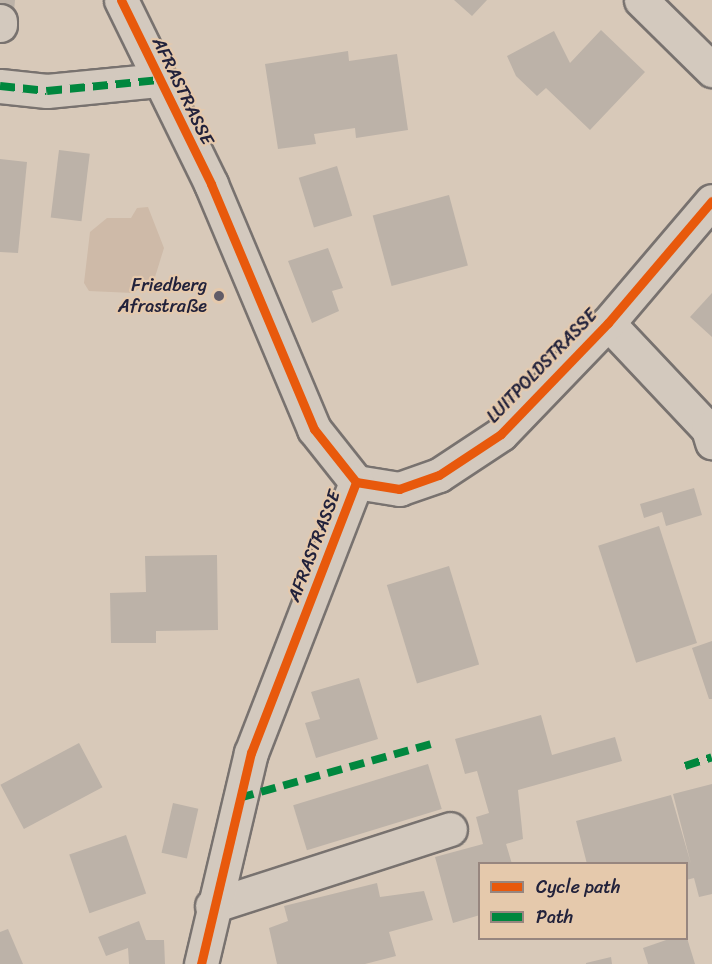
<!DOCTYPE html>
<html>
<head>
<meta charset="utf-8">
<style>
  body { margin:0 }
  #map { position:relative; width:712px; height:964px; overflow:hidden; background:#d8c9b9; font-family:Sriracha,sans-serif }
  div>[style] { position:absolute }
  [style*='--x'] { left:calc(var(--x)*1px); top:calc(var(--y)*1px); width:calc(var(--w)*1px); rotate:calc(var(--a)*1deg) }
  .green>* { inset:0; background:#cebaa8 }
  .building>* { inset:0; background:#bcb2a8; transform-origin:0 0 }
  .roads { filter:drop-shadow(2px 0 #78726f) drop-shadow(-2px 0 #78726f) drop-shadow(0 2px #78726f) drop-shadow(0 -2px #78726f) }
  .minor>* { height:33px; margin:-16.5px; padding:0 16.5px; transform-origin:16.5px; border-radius:16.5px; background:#d3c9be }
  .quiet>* { height:8px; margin-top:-4px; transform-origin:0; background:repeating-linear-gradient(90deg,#00873e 0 15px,transparent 0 23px) }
  .cycleway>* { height:9px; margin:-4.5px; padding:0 4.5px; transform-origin:4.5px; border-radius:4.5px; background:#e8590c }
  .dots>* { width:16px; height:16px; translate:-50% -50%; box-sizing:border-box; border:3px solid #e5c9ac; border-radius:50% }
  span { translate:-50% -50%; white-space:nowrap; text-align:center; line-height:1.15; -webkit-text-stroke:4.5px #e5c9ac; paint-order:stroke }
  .street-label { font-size:18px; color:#22223b }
  .poi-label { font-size:18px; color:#22223b }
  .right { translate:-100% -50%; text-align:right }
  .legend { position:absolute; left:478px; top:862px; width:210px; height:78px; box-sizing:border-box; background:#e5c9ac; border:2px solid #97867f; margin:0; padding:8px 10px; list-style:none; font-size:18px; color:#22223b }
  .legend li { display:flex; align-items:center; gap:12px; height:30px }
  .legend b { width:30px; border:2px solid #97867f }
</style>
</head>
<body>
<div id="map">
  <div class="green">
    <div style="clip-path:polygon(148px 207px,164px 248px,155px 277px,133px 293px,89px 291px,84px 283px,90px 232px,107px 218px,131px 218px,137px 208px)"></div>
  </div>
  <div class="building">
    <div style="clip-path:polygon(0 0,15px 0,13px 22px,0 21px)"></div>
    <div style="clip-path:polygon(454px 0,487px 0,472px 16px)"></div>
    <div style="clip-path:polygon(601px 30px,645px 72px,590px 130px,546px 88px,537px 96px,516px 76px,507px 56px,554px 31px,570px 63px)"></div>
    <div style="clip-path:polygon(348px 51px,349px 61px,397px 54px,408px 130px,356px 138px,355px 128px,314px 134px,316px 144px,278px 149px,265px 64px)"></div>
    <div style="left:59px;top:150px;width:31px;height:68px;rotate:7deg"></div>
    <div style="clip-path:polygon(0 159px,27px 162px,18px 253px,0 252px)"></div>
    <div style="left:337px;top:166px;width:52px;height:40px;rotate:73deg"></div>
    <div style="left:449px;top:195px;width:73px;height:79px;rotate:75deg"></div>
    <div style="clip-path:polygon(328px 248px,343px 288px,332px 291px,339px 311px,312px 323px,288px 261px)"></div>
    <div style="clip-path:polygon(712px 293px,712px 337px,690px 317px)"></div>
    <div style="clip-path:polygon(694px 488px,702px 515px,666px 526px,662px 512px,644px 518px,640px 504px)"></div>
    <div style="left:659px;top:526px;width:123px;height:64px;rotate:72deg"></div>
    <div style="clip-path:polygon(217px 555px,218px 630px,156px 631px,156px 643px,111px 643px,110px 593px,146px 592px,145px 556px)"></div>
    <div style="left:449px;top:566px;width:103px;height:65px;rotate:73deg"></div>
    <div style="clip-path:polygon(712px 641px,712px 699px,709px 699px,692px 648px)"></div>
    <div style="clip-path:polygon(359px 678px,378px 739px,316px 758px,305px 723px,320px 719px,311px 692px)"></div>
    <div style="clip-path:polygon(541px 715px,552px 755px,615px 737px,622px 761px,518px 790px,523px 839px,506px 844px,512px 864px,480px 864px,480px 915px,453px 923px,435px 857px,483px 844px,476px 817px,489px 813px,477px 771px,465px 774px,455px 739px)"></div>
    <div style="left:79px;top:743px;width:50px;height:89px;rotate:62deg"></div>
    <div style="left:428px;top:764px;width:47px;height:141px;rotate:73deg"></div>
    <div style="clip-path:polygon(712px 784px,712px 894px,699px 897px,694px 878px,686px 880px,686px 864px,587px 864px,576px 821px,671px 795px,691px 864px,673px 794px)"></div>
    <div style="left:173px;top:803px;width:26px;height:51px;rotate:13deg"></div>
    <div style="left:126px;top:835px;width:62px;height:60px;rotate:71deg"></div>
    <div style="clip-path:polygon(377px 883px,380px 897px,424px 891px,433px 920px,389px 932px,396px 956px,365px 964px,277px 964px,269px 928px,288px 921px,284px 906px)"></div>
    <div style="clip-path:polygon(139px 921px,146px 940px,164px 940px,165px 964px,129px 964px,128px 948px,106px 956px,98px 937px)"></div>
    <div style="clip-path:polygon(8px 929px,23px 964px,0 964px,0 932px)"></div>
    <div style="clip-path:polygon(672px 938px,687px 938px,695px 964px,648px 964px,643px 948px)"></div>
    <div style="clip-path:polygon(611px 957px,612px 964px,586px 964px,586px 963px)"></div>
  </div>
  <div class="roads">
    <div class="minor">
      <div style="--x:121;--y:0;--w:205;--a:63.9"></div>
      <div style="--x:211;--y:184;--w:266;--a:67.2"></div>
      <div style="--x:314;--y:429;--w:68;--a:51.6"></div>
      <div style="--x:641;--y:0;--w:100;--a:44.6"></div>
      <div style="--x:0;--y:25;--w:4;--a:-90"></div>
      <div style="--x:0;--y:86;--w:47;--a:6.1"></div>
      <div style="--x:47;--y:91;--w:114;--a:-5.6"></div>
      <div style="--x:608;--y:323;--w:146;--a:46.7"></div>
      <div style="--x:708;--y:429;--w:14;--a:73"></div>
      <div style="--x:356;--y:482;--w:44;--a:9.2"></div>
      <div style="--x:399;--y:489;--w:42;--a:-19.3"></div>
      <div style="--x:439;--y:475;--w:74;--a:-33.5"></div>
      <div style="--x:501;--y:434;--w:154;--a:-46.1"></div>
      <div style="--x:608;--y:323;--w:160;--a:-49.6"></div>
      <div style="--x:212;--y:906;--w:250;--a:-17.9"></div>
      <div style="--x:201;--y:964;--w:217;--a:-76.7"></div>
      <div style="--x:251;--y:753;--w:291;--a:-68.8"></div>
    </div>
  </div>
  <div class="quiet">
    <div style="--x:0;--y:86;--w:47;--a:6.1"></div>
    <div style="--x:47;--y:91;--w:114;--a:-5.6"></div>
    <div style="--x:685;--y:766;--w:28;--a:-18"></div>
    <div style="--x:239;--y:798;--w:207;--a:-15.7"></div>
  </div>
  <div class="cycleway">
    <div style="--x:121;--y:0;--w:205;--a:63.9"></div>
    <div style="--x:211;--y:184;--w:266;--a:67.2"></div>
    <div style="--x:314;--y:429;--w:68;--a:51.6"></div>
    <div style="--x:356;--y:482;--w:44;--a:9.2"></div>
    <div style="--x:399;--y:489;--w:42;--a:-19.3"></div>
    <div style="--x:439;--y:475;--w:74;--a:-33.5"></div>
    <div style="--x:501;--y:434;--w:154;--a:-46.1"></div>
    <div style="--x:608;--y:323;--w:160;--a:-49.6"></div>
    <div style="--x:201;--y:964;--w:217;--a:-76.7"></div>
    <div style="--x:251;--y:753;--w:291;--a:-68.8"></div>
  </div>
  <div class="dots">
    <div style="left:219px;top:296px;background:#625c67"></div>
  </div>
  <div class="street-label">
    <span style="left:183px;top:91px;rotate:64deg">AFRASTRASSE</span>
    <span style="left:542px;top:366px;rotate:-46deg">LUITPOLDSTRASSE</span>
    <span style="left:314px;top:546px;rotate:-69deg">AFRASTRASSE</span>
  </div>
  <div class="poi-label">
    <span class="right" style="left:207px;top:296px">Friedberg<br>Afrastraße</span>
  </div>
  <ul class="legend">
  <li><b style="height:8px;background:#e8590c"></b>Cycle path</li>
  <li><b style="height:8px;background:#00873e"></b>Path</li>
  </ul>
</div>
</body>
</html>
